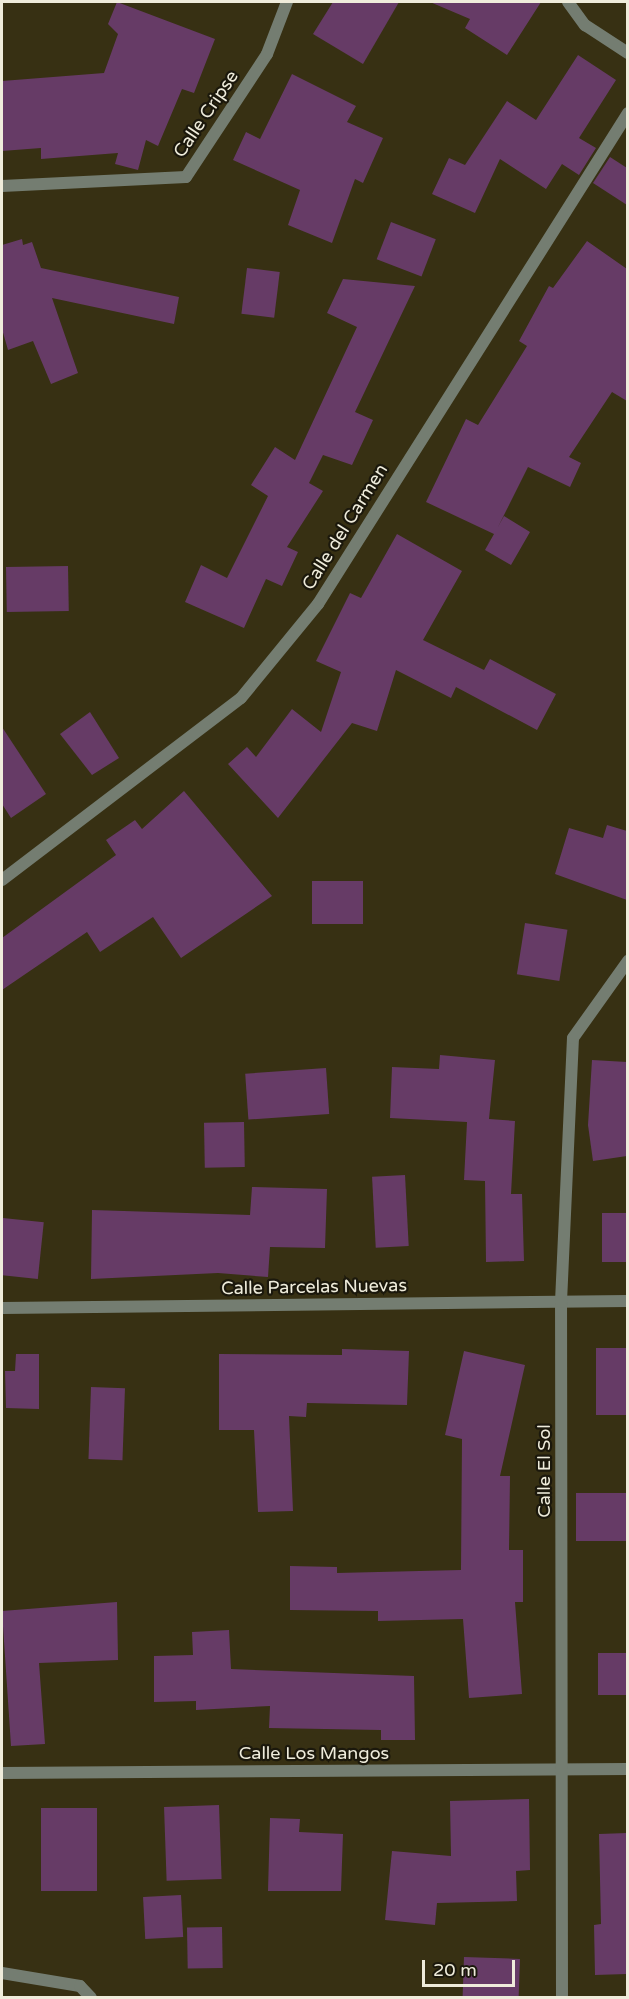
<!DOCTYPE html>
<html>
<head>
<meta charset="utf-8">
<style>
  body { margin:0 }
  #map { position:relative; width:629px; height:1999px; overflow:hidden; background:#373013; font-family:"Varela Round",sans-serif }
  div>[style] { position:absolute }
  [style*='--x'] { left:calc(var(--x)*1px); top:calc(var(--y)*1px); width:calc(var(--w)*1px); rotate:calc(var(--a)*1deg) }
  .building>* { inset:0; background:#663b66; transform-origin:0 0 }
  .street>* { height:12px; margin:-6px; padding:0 6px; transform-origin:6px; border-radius:6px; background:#747d71 }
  span { translate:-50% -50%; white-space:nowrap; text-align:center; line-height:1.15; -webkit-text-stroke:4.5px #1b180c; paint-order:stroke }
  .street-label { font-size:18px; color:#efecdb }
  .frame { position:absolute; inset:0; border:3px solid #efecdb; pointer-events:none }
  .scale { position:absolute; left:422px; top:1960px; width:93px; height:27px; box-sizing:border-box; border:3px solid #efecdb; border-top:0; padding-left:8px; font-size:18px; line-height:21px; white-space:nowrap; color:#efecdb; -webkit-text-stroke:4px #1b180c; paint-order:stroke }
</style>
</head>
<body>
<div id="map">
  <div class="building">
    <div style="clip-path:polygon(117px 2px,215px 39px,194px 93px,182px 89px,158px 146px,146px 140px,138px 170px,115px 164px,118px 153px,41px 159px,41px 148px,2px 151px,2px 81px,104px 73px,118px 34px,108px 24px)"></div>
    <div style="clip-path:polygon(333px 2px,399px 2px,363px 64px,313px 34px)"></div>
    <div style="clip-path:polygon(430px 2px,541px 2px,507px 55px,465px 28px,470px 19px)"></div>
    <div style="clip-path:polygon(578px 55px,616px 80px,579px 138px,596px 148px,579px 175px,562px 164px,546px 189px,500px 159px,475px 213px,432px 194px,449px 158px,465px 165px,507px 101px,536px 120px)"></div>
    <div style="clip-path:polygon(292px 74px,356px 106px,347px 122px,383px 138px,363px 183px,355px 179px,332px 243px,288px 225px,300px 190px,233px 160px,246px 132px,260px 139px)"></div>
    <div style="clip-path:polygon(610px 157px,627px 168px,627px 205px,593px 183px)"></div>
    <div style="left:391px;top:222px;width:48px;height:40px;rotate:21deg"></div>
    <div style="clip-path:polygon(22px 239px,23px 245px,32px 242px,41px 268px,179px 297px,174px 324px,52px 298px,78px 373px,51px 384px,33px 341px,8px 350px,2px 329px,2px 245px)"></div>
    <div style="clip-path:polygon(587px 241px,627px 269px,627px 401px,612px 392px,569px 457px,581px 463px,570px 487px,528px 467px,498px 527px,504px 516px,530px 532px,511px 565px,485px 550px,494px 534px,426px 502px,466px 419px,478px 425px,527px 346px,519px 341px,549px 286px,553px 288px)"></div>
    <div style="left:247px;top:268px;width:33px;height:46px;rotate:7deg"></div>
    <div style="clip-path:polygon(343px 279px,415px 286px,355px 412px,373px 420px,352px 465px,323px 455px,309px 483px,323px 491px,287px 547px,298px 552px,282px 586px,266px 579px,244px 628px,185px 602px,201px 565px,227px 578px,268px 496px,251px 485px,275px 447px,295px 460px,357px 327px,327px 313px)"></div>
    <div style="clip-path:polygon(397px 534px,462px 571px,423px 640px,484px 670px,490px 659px,556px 694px,537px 730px,456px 687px,451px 698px,396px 670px,377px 731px,352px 723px,278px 818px,228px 764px,247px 747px,256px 757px,292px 709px,321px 732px,341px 672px,316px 661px,350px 593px,361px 598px)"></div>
    <div style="left:68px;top:566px;width:45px;height:62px;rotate:89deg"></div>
    <div style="clip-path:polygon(90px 712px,119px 758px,92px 775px,60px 734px)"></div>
    <div style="clip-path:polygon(2px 727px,46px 794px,11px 818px,2px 804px)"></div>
    <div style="clip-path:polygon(184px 791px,272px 896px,181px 958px,153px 917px,100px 952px,87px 932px,2px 990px,2px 938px,116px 855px,106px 840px,135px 820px,142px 829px)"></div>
    <div style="clip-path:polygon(607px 825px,627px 831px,627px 900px,555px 874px,569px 828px,603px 838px)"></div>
    <div style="left:312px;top:881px;width:51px;height:43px"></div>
    <div style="left:525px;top:923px;width:43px;height:52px;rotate:9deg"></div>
    <div style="clip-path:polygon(440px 1055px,495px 1060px,489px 1119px,515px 1121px,511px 1194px,522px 1194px,524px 1261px,486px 1262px,485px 1181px,464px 1180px,467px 1122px,390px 1118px,392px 1067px,439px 1069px)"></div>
    <div style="clip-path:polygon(592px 1060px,627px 1062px,627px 1156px,593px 1161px,588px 1125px)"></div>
    <div style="left:326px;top:1068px;width:46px;height:81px;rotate:86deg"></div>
    <div style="left:244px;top:1122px;width:45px;height:40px;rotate:89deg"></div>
    <div style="left:405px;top:1175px;width:71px;height:33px;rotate:87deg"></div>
    <div style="clip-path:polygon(252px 1187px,327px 1189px,325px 1248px,270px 1247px,268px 1277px,218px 1273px,91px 1279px,92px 1210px,250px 1215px)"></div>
    <div style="left:627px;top:1213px;width:49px;height:25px;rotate:90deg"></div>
    <div style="left:3px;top:1218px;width:41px;height:57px;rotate:6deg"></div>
    <div style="left:596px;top:1348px;width:31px;height:67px"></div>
    <div style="clip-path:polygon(342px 1349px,409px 1351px,407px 1405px,307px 1403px,306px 1417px,289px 1416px,293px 1511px,258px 1512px,254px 1430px,219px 1430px,219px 1354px,342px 1355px)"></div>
    <div style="clip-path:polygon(464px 1351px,525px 1365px,500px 1476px,510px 1476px,509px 1550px,523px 1550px,523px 1602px,515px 1602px,522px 1694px,469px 1698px,463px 1619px,378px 1621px,378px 1611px,290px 1610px,290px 1566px,337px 1567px,337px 1573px,461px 1570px,462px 1439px,445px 1435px)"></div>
    <div style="clip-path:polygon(16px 1354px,39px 1354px,39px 1409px,6px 1408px,5px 1371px,15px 1371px)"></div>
    <div style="left:91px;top:1387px;width:34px;height:72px;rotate:2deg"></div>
    <div style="left:627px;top:1493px;width:48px;height:51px;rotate:90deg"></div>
    <div style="clip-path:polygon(117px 1602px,118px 1660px,39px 1663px,45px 1744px,11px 1746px,2px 1611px)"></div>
    <div style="clip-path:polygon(229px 1630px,231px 1669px,414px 1676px,415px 1740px,381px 1740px,381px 1730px,269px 1728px,270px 1706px,196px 1710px,196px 1701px,154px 1702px,154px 1656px,193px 1655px,192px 1632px)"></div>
    <div style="left:627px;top:1653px;width:42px;height:29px;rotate:90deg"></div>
    <div style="clip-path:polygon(529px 1799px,530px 1870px,516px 1871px,517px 1901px,437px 1903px,435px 1925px,385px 1920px,392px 1851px,451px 1856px,450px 1801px)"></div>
    <div style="left:219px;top:1805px;width:74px;height:55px;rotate:88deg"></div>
    <div style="left:41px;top:1808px;width:56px;height:83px"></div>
    <div style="clip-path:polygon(270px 1818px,300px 1819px,299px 1832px,343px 1834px,341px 1891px,268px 1891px)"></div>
    <div style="clip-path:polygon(627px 1833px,627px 1974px,595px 1975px,594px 1925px,601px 1924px,599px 1834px)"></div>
    <div style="left:181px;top:1895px;width:42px;height:38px;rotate:87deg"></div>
    <div style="left:222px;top:1927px;width:41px;height:35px;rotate:89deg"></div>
    <div style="left:464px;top:1957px;width:56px;height:41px;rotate:2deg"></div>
  </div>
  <div class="street">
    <div style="--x:568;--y:2;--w:29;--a:54"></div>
    <div style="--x:585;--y:25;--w:51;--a:33.1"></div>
    <div style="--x:2;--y:186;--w:184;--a:-2.8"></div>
    <div style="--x:186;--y:177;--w:147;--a:-56.6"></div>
    <div style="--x:267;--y:54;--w:56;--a:-69"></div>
    <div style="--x:2;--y:880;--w:300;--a:-37.3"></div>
    <div style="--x:241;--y:698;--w:122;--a:-50.7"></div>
    <div style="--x:318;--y:604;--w:581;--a:-57.73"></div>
    <div style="--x:2;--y:1308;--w:626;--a:-0.64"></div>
    <div style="--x:2;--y:1773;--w:626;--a:-0.37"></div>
    <div style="--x:2;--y:1973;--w:79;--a:9.5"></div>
    <div style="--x:80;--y:1986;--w:16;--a:47"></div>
    <div style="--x:562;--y:1998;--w:696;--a:-90.08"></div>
    <div style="--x:561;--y:1302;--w:264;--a:-87.4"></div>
    <div style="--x:573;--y:1038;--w:95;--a:-54.5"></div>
  </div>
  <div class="street-label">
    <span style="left:206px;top:114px;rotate:-56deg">Calle Cripse</span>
    <span style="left:345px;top:527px;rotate:-58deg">Calle del Carmen</span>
    <span style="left:314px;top:1287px;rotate:-1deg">Calle Parcelas Nuevas</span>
    <span style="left:544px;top:1471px;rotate:-90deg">Calle El Sol</span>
    <span style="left:314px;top:1753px">Calle Los Mangos</span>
  </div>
  <div class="frame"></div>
  <div class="scale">20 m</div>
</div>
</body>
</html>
